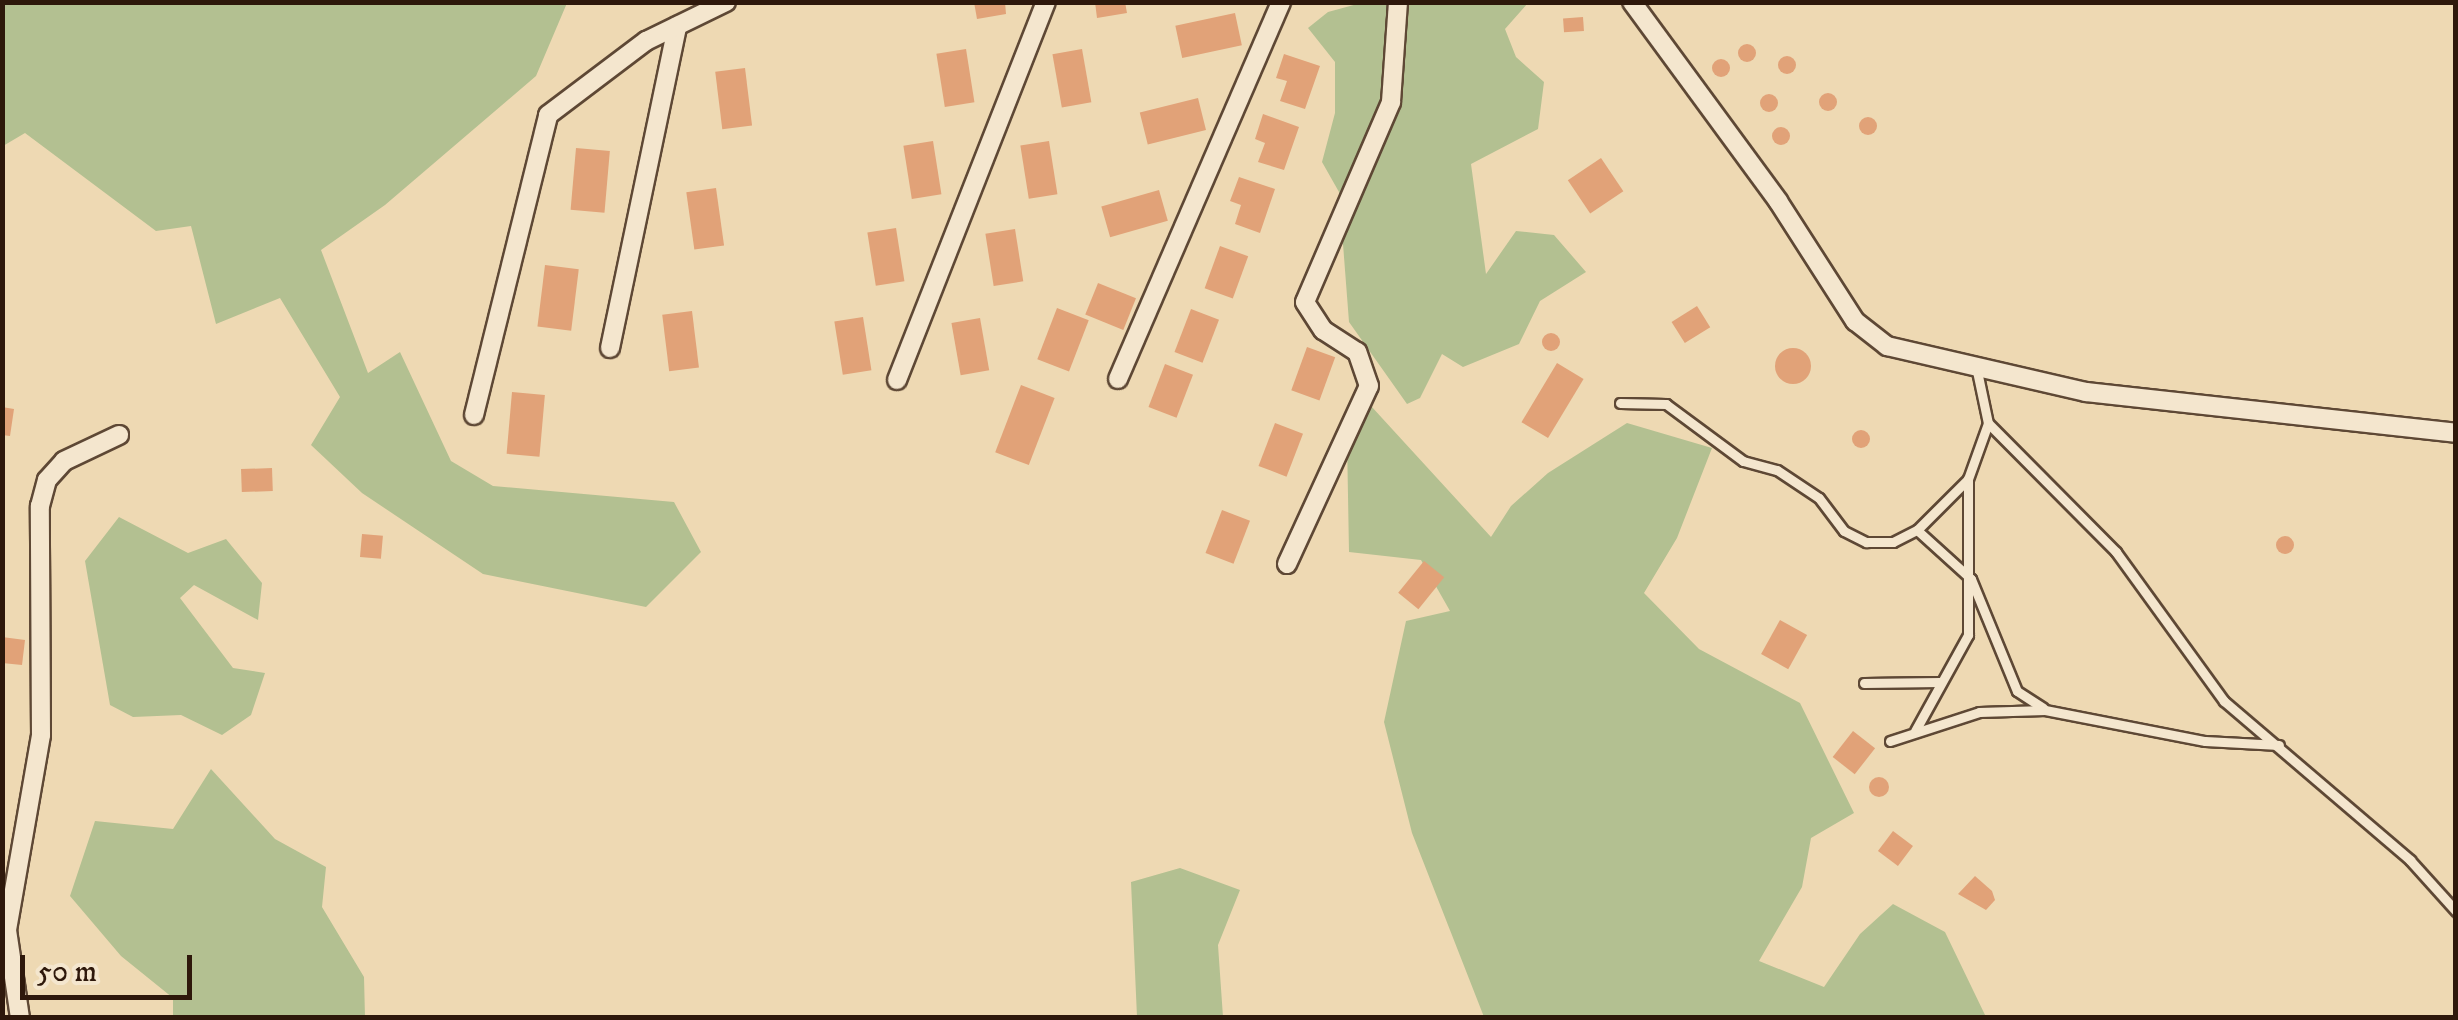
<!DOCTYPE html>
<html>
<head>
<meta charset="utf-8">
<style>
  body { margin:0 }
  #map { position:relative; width:2458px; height:1020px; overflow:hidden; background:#eed9b3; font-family:"IM FELL DW Pica",serif }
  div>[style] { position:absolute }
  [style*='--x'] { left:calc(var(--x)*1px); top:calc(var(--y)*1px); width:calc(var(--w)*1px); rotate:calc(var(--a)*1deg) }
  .green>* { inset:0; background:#b3c091 }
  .building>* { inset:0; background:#e1a278; transform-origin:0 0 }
  .round { border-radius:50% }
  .roads { filter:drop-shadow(2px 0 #5e4835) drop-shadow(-2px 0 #5e4835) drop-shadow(0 2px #5e4835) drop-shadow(0 -2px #5e4835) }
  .service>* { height:9px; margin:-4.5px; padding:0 4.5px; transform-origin:4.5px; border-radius:4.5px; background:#f4e6ce }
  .minor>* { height:18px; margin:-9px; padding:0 9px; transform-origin:9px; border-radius:9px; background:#f4e6ce }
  span { translate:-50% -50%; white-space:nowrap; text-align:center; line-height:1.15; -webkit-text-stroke:10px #f4e6ce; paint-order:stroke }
  .frame { position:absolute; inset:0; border:5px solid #2e180b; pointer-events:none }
  .scale { position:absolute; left:20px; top:955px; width:172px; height:45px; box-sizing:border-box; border:5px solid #2e180b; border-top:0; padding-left:12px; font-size:30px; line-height:35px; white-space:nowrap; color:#2e180b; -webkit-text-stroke:8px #f4e6ce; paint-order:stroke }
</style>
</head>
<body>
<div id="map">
  <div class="green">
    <div style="clip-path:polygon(3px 2px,567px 3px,536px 76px,385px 205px,321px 250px,368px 373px,400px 352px,451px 461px,493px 486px,674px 502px,701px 552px,646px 607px,483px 574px,362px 493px,311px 445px,340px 397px,280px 298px,216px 324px,191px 226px,156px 231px,25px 133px,3px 146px)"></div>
    <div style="clip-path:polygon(1361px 3px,1528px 3px,1505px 29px,1516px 57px,1544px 82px,1538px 129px,1471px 164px,1486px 274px,1516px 231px,1554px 235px,1586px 272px,1540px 301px,1519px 344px,1463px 367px,1442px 354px,1420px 398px,1407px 404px,1349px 322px,1339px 192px,1322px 162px,1335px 113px,1335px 62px,1308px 28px,1328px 12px)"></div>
    <div style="clip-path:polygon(1371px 406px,1491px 537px,1511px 506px,1548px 473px,1627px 423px,1712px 448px,1677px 538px,1644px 593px,1699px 649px,1800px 703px,1854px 813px,1811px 838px,1802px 887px,1759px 961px,1824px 987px,1860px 934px,1893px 904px,1945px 932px,1986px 1017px,1484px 1017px,1412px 833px,1384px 722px,1406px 621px,1450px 611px,1421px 560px,1349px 552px,1347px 440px)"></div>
    <div style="clip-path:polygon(119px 517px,188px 553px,226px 539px,262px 583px,258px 620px,194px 585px,180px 598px,233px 668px,265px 673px,251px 715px,222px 735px,181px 715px,133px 717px,110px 705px,85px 561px)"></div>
    <div style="clip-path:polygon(211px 769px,275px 839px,326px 867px,322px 907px,364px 977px,365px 1017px,173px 1017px,173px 998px,121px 956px,70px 896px,95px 821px,173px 829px)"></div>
    <div style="clip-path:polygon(1180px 868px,1240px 890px,1218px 945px,1223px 1017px,1137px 1017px,1131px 882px)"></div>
  </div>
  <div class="building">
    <div style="clip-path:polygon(974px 2px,1005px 2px,1006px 14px,977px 19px)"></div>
    <div style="clip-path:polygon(1095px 2px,1125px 2px,1127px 13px,1097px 18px)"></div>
    <div style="left:1235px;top:13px;width:33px;height:61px;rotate:78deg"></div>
    <div style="left:1583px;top:17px;width:14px;height:20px;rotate:86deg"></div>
    <div class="round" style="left:1738px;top:44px;width:18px;height:18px"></div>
    <div style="left:966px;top:49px;width:54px;height:30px;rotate:81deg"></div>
    <div style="left:1082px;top:49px;width:54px;height:30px;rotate:80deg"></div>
    <div style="clip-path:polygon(1284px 54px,1320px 66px,1305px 109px,1280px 101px,1287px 81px,1276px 78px)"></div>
    <div class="round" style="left:1778px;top:56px;width:18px;height:18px"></div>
    <div class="round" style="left:1712px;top:59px;width:18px;height:18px"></div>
    <div style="left:745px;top:68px;width:58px;height:30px;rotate:83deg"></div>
    <div class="round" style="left:1819px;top:93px;width:18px;height:18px"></div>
    <div class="round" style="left:1760px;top:94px;width:18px;height:18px"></div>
    <div style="left:1198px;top:98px;width:33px;height:60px;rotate:76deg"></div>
    <div style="clip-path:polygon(1263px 114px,1299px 127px,1284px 170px,1258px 162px,1265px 143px,1255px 139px)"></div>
    <div class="round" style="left:1859px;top:117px;width:18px;height:18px"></div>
    <div class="round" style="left:1772px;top:127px;width:18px;height:18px"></div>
    <div style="left:933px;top:141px;width:54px;height:30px;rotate:81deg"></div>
    <div style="left:1049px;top:141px;width:54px;height:29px;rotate:81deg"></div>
    <div style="left:576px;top:148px;width:34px;height:62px;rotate:5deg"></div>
    <div style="left:1601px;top:158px;width:40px;height:40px;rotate:56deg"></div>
    <div style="clip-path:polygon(1239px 177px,1275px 189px,1260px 233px,1235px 224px,1241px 205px,1230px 201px)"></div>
    <div style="left:716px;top:188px;width:58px;height:30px;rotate:82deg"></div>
    <div style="left:1159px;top:190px;width:32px;height:60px;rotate:74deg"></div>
    <div style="left:896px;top:228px;width:54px;height:29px;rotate:81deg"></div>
    <div style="left:1015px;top:229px;width:53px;height:30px;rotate:81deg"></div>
    <div style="left:1220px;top:246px;width:30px;height:45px;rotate:20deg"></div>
    <div style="left:545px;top:265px;width:34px;height:62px;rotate:7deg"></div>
    <div style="left:1098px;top:283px;width:41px;height:34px;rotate:22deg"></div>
    <div style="left:1697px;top:306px;width:25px;height:30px;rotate:58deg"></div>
    <div style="left:1057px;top:308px;width:34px;height:55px;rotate:21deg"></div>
    <div style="left:1191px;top:309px;width:30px;height:46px;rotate:21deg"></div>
    <div style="left:692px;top:311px;width:57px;height:30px;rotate:83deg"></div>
    <div style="left:863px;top:317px;width:54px;height:29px;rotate:81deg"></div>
    <div style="left:980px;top:318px;width:53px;height:29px;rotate:80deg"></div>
    <div class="round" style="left:1542px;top:333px;width:18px;height:18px"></div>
    <div style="left:1307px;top:347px;width:30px;height:46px;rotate:20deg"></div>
    <div class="round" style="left:1775px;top:348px;width:36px;height:36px"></div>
    <div style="left:1557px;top:363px;width:31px;height:69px;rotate:31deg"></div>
    <div style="left:1165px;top:364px;width:30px;height:46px;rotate:21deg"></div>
    <div style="left:1021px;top:385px;width:36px;height:72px;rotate:21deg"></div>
    <div style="left:512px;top:392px;width:33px;height:62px;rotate:5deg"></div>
    <div style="clip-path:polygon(2px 407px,14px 409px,10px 436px,2px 435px)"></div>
    <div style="left:1275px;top:423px;width:30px;height:46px;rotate:21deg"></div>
    <div class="round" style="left:1852px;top:430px;width:18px;height:18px"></div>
    <div style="left:272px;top:468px;width:23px;height:31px;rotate:88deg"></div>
    <div style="left:1222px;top:510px;width:30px;height:46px;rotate:21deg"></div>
    <div style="left:362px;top:534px;width:21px;height:23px;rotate:5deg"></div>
    <div class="round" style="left:2276px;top:536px;width:18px;height:18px"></div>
    <div style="left:1424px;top:561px;width:26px;height:41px;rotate:39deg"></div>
    <div style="left:1780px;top:620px;width:31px;height:39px;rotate:29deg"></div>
    <div style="clip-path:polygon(2px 637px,25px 640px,22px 665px,2px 663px)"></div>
    <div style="left:1853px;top:731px;width:28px;height:33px;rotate:38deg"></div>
    <div class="round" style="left:1869px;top:777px;width:20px;height:20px"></div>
    <div style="left:1893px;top:831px;width:25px;height:25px;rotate:37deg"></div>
    <div style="clip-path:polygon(1975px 876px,1992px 891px,1995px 900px,1986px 910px,1958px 894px)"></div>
  </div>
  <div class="roads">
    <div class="service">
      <div style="--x:1977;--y:371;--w:53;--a:78.1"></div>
      <div style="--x:1988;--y:423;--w:182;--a:45.2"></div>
      <div style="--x:2116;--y:552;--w:184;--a:54.1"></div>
      <div style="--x:2224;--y:701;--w:245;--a:40.5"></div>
      <div style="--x:2410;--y:860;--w:69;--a:48"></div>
      <div style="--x:1620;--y:403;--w:46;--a:1.2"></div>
      <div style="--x:1666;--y:404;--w:96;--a:36.5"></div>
      <div style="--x:1743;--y:461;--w:35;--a:15"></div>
      <div style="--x:1777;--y:470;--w:50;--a:33.7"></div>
      <div style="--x:1819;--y:498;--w:41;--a:52.9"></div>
      <div style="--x:1844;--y:531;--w:25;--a:27"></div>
      <div style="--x:1866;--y:542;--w:27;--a:0"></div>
      <div style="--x:1893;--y:542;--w:27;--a:-27"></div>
      <div style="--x:1917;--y:530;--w:72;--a:-45"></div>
      <div style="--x:1917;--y:530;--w:73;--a:42.2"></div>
      <div style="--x:1971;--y:579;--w:121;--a:67.7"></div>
      <div style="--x:2017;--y:691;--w:31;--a:33"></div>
      <div style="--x:1864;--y:683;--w:76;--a:-0.8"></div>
      <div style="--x:1915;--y:731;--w:110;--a:-61.1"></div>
      <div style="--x:1968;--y:635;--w:156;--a:-90"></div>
      <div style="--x:1968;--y:479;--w:59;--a:-70.3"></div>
      <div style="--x:1890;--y:741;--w:94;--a:-18"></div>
      <div style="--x:1979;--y:712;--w:66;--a:-1.7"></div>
      <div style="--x:2045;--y:710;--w:163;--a:11"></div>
      <div style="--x:2205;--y:741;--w:74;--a:3.1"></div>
    </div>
    <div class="minor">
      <div style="--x:1632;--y:2;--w:247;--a:53.7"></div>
      <div style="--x:1778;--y:201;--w:143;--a:57.3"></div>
      <div style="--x:1855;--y:321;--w:41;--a:38"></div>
      <div style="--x:1887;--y:346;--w:204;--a:13"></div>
      <div style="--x:2086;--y:392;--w:372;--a:6.3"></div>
      <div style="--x:610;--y:348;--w:329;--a:-78.2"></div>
      <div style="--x:1118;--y:379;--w:411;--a:-66.6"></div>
      <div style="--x:897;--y:380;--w:406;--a:-68.5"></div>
      <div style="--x:474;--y:415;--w:309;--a:-76.1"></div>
      <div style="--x:548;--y:115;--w:123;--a:-37.1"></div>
      <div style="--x:646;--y:41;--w:89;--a:-26"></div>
      <div style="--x:1287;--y:564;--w:196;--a:-65.3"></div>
      <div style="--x:1369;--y:386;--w:36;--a:-109"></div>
      <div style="--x:1357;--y:352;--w:40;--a:-147.1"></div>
      <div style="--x:1323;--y:330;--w:33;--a:-123"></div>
      <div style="--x:1305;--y:302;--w:218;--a:-66.7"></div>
      <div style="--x:1391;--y:102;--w:100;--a:-86"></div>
      <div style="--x:20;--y:1018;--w:89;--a:-98.4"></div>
      <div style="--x:7;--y:930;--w:198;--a:-80.1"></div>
      <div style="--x:41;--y:735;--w:229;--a:-90.3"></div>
      <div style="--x:40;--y:506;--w:27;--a:-75"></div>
      <div style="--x:47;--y:480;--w:25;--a:-48"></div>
      <div style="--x:64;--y:461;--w:61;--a:-25.3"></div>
    </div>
  </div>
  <div class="frame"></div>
  <div class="scale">50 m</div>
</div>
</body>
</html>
